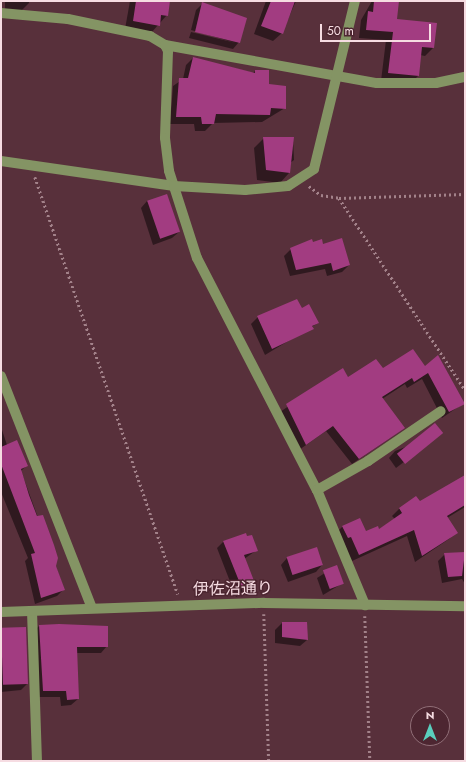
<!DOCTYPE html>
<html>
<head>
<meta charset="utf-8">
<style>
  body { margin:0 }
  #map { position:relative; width:466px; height:762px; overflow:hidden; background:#58303b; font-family:Jost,"Noto Sans JP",sans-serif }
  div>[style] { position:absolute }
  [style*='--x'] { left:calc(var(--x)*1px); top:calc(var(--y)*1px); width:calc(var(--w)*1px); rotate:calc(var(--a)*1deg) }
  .shadow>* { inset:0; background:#0007 }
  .building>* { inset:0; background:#a23c81; transform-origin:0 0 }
  .path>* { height:2.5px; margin-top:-1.25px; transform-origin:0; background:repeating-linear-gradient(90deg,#a3828a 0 2px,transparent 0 5px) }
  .minor>* { height:10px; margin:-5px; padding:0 5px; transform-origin:5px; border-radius:5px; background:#849464 }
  span { translate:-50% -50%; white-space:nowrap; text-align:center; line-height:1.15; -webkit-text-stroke:3px #4d2631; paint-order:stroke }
  .street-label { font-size:16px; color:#f6dce2 }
  .frame { position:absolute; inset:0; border:2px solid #f6dce2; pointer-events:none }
  .north { position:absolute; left:410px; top:706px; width:40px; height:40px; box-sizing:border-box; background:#4d2631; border:1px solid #916f78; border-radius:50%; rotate:0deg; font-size:11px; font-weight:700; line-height:16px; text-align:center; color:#f6dce2 }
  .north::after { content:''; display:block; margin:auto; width:14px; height:18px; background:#5acebd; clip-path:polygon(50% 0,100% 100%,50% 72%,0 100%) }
  .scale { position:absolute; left:320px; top:24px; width:111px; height:18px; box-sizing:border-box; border:2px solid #f6dce2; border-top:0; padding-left:5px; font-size:12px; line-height:14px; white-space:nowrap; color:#f6dce2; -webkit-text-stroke:3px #4d2631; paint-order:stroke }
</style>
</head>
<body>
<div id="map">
  <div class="shadow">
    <div style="clip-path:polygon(5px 1px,29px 1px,29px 3px,22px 10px,5px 10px)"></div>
    <div style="clip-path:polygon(130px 1px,169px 1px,167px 15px,151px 33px,125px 29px)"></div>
    <div style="clip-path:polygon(266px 1px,296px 1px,282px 33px,273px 41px,254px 34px)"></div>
    <div style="clip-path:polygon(372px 1px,398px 1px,396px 20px,433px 48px,425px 56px,420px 55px,418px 76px,410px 84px,381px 81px,386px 40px,359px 38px,361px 20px)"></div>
    <div style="clip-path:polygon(203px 3px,239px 42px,233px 49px,189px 38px,191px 32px,236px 43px,191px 30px,196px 10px)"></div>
    <div style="clip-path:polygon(193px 58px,253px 73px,255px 71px,285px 108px,262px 122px,213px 123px,205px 131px,195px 131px,194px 124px,170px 124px,173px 86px,183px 79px,186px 65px)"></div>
    <div style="clip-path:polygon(264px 138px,293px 138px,294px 160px,289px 164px,289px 173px,280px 183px,257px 180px,254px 148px)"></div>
    <div style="clip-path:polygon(147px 201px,179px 232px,172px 238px,153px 245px,141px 208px)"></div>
    <div style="clip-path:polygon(312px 243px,322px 245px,349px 265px,342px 272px,327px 276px,325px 269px,290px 276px,284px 256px,291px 249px)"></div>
    <div style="clip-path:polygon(258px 317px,318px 323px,265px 355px,251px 324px)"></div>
    <div style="clip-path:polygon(424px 368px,464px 403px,442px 418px,422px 379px,407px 388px,405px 384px,382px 399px,404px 428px,352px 464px,326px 431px,299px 450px,280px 412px,343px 369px,348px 378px,382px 370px)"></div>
    <div style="clip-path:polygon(1px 427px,7px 445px,26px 466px,21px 471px,64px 589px,57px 596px,35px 604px,25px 561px,28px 558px,1px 492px)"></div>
    <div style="clip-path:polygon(442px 433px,396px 468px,389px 458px,395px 451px)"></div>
    <div style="clip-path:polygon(465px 476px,465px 507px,447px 518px,456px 533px,449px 539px,415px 562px,407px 536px,352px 561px,336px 533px,343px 526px,365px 532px,378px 530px,395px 519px,392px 516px,399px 509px,419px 503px)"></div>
    <div style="clip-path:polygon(247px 538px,257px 550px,244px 559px,255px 586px,236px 597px,217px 548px,224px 541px)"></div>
    <div style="clip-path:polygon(316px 548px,322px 565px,316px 572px,288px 582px,281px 565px,287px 558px)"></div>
    <div style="clip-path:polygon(464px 553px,465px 584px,462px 579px,442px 583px,438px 561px,445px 554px)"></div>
    <div style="clip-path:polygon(336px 566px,343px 583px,323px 595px,317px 578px)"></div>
    <div style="clip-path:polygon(282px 623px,306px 623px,307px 640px,300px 646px,275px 643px,275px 630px)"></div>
    <div style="clip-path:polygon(39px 626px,107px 646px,101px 653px,76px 653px,78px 699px,71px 705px,61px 706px,60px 697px,37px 697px,33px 632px)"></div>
    <div style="clip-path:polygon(1px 629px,27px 684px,21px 690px,1px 692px)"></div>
  </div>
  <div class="building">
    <div style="clip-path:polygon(136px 1px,170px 1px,168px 16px,161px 15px,160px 26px,133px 21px)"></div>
    <div style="clip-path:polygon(271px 1px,295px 1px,283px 34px,261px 26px)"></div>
    <div style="clip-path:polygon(374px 1px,399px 1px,397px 19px,437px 23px,434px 48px,422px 47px,419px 76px,388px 73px,393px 32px,366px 30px,368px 11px,373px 12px)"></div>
    <div style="clip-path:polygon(202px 2px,247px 18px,240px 43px,195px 32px)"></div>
    <div style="clip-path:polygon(193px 57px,255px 73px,255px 70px,269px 70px,269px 84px,286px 86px,286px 109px,271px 108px,270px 115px,216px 114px,214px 124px,202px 124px,201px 117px,176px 117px,179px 78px,188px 78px)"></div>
    <div style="clip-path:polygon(263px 137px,294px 137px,290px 173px,266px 170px)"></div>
    <div style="left:167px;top:194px;width:40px;height:21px;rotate:71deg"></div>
    <div style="clip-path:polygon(342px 238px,350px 265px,333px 271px,331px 263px,296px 270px,290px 248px,312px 239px,313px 242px,322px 239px,323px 244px)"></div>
    <div style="clip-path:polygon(297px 299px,302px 308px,309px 304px,319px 323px,312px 326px,314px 329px,272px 349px,257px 316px)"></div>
    <div style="clip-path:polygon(413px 349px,425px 366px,438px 355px,465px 404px,449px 412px,428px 373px,414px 382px,412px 378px,382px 397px,405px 428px,365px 455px,359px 459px,333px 426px,306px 445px,286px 404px,343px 368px,348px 377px,376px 359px,383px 368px)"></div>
    <div style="left:435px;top:423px;width:13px;height:49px;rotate:51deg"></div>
    <div style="clip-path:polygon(17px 440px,28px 466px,21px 469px,29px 495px,37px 516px,43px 515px,54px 545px,58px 558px,56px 566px,65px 590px,41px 598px,31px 554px,35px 553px,1px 464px,1px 447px)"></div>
    <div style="clip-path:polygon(465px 475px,465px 505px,447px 516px,458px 533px,422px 556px,414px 530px,359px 555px,351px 537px,348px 538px,342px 526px,360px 518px,366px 531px,378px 526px,379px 529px,402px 513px,399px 508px,416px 496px,420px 501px)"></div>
    <div style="clip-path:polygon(246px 533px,247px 536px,252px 535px,258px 551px,244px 555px,256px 586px,243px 591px,223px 541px)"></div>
    <div style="left:317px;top:547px;width:19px;height:32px;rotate:72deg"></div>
    <div style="clip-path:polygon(465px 552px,462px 576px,448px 577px,444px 553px)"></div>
    <div style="left:337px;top:565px;width:20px;height:15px;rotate:70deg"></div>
    <div style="clip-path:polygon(282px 622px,307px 622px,308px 640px,282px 637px)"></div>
    <div style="clip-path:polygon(59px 624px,108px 626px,108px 647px,77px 647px,79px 699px,67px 700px,66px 691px,43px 691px,39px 625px)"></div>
    <div style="left:26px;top:627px;width:57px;height:25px;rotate:88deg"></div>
  </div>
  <div class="path">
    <div style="--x:35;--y:177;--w:441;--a:71.1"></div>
    <div style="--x:309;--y:186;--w:15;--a:37"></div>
    <div style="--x:321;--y:195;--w:18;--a:9"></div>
    <div style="--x:339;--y:198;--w:230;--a:56.7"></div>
    <div style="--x:339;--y:198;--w:126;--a:-1.8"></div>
    <div style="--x:264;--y:614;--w:147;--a:88.1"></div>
    <div style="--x:365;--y:616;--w:145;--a:88"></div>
  </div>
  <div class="minor">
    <div style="--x:1;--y:13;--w:67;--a:5.1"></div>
    <div style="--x:68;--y:19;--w:84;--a:11.7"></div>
    <div style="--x:150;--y:36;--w:17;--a:31"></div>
    <div style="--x:165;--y:45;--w:7;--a:63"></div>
    <div style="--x:168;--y:51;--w:87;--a:92"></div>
    <div style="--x:165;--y:138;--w:33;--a:83"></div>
    <div style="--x:169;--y:171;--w:91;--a:72.2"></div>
    <div style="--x:197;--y:258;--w:261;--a:62.7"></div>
    <div style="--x:317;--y:490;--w:125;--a:67.3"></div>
    <div style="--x:165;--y:45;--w:215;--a:10.2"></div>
    <div style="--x:377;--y:83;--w:59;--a:0"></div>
    <div style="--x:436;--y:83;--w:30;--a:-12"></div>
    <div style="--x:1;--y:161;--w:175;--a:8.2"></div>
    <div style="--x:174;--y:186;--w:71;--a:3.2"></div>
    <div style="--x:245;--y:190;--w:43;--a:-5.3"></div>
    <div style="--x:288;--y:186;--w:31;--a:-33"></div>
    <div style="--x:314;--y:169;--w:173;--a:-76.3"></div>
    <div style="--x:1;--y:376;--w:249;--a:68.6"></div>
    <div style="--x:317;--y:490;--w:59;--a:-29.6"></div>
    <div style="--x:368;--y:461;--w:88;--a:-34.4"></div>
    <div style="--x:32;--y:611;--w:150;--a:88.1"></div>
    <div style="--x:1;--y:612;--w:263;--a:-2"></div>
    <div style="--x:264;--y:603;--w:201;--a:0.9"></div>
  </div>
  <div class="street-label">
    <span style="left:233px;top:589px;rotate:-1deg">伊佐沼通り</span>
  </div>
  <div class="frame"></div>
  <div class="north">N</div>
  <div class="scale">50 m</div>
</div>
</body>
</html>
